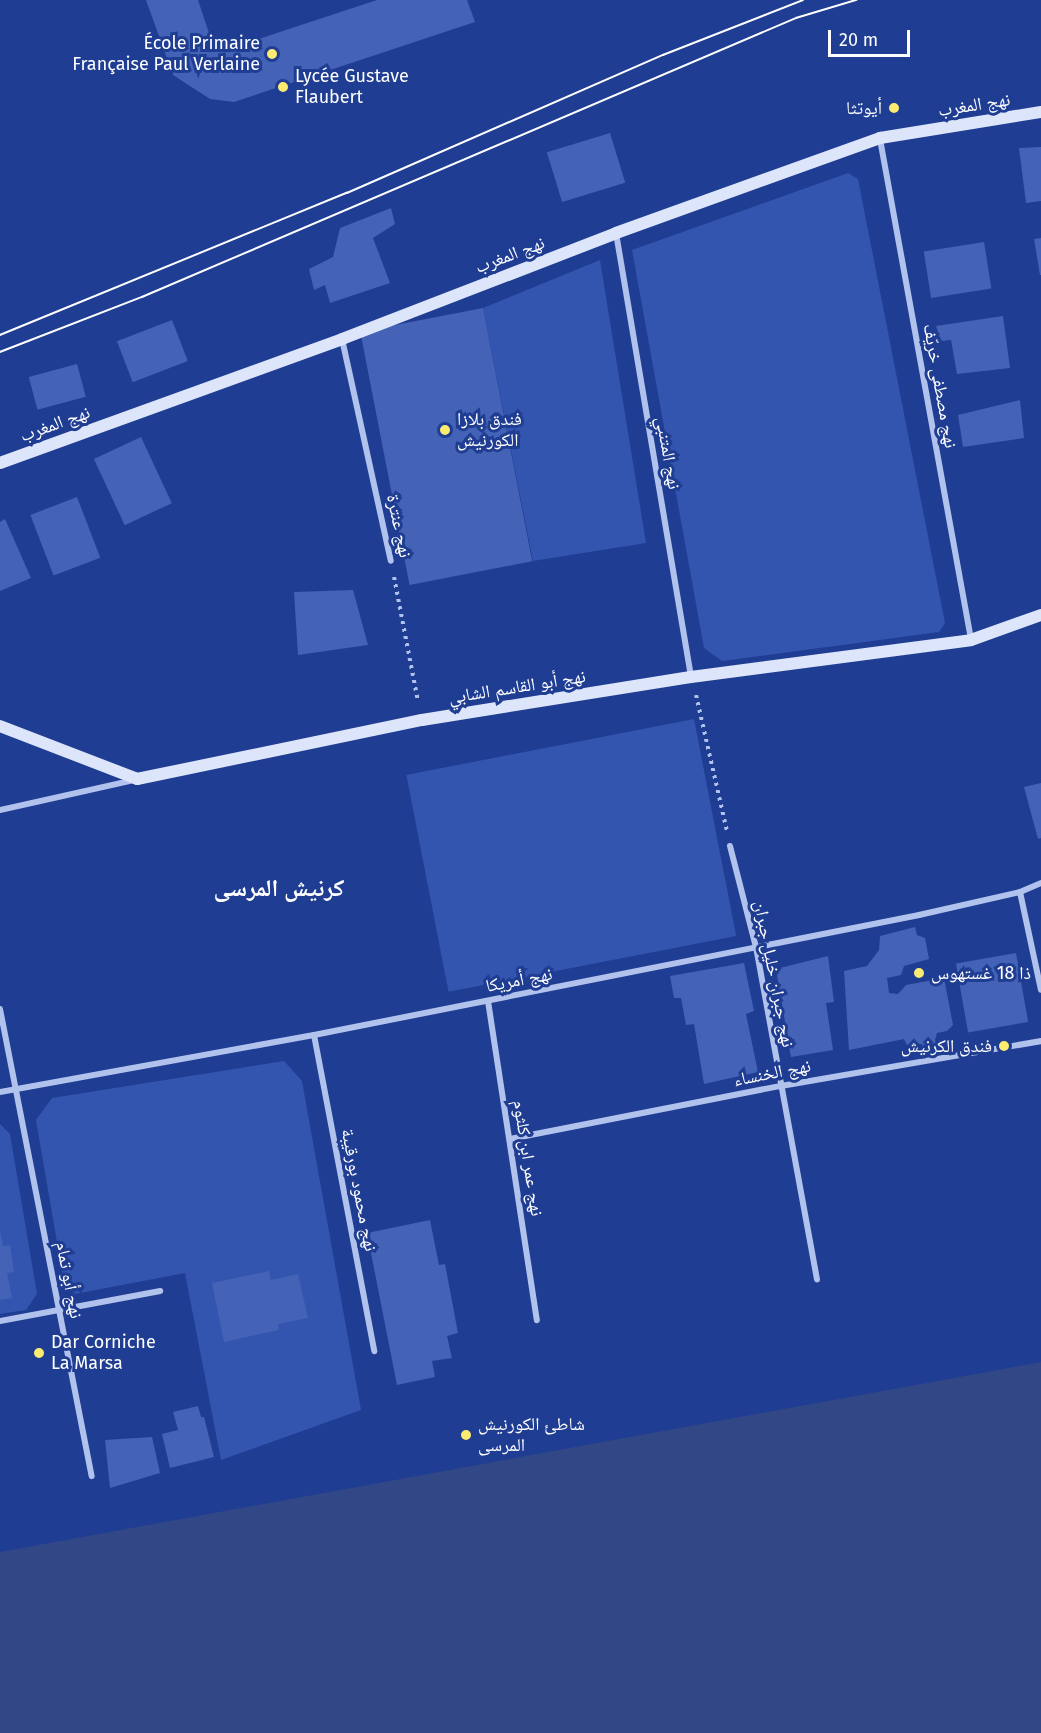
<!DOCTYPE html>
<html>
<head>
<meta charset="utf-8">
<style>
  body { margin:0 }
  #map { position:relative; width:1041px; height:1733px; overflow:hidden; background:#1f3d92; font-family:"Fira Sans","Noto Naskh Arabic",sans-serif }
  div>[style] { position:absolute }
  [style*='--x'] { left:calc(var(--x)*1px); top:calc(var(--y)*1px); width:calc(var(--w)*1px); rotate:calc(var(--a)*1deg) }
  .green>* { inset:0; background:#3355af; transform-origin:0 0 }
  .water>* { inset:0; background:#314786 }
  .building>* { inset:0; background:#4463b7; transform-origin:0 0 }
  .path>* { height:4px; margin-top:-2px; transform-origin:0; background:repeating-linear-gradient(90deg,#b1c2ed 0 3px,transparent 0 7.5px) }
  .street>* { height:6px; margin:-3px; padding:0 3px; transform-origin:3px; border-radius:3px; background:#b1c2ed }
  .secondary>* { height:12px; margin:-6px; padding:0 6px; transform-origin:6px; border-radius:6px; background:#dde5fa }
  .tram>* { height:1.5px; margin:-0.75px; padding:0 0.75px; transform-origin:0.75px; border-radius:0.75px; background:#fff }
  .dots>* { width:16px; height:16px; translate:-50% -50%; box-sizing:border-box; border:3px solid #1f3d92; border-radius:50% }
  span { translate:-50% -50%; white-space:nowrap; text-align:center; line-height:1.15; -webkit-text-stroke:6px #1f3d92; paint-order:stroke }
  .poi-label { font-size:18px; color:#fff }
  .right { translate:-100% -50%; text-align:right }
  .left { translate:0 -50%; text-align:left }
  .street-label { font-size:18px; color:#fff }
  .district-label { font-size:24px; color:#fff; font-weight:700 }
  .scale { position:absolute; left:828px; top:30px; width:82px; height:27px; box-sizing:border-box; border:3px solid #fff; border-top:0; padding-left:8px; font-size:18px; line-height:21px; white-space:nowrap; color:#fff; -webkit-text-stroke:4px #1f3d92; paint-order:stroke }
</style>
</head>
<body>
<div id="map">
  <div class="green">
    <div style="clip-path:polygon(848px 173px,858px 179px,945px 623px,939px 632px,722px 661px,704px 648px,632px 250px)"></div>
    <div style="clip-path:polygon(600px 260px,646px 543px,533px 561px,483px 308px)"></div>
    <div style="left:694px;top:719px;width:221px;height:293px;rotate:79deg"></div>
    <div style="clip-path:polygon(284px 1061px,302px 1081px,361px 1410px,221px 1460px,185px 1273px,75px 1294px,64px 1283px,36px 1120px,52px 1098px)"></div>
    <div style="clip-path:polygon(0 1124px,10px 1134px,37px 1294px,26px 1310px,0 1314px)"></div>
  </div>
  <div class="water">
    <div style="clip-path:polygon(1041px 1362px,1041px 1733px,0 1733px,0 1552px)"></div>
  </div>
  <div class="building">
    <div style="clip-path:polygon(146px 0,198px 0,212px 42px,225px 50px,377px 0,467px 0,475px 22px,234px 102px,210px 99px,173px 75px)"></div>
    <div style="left:610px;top:133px;width:52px;height:66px;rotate:73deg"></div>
    <div style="clip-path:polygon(1041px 147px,1041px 201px,1026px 203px,1019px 148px)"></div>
    <div style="clip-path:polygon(391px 208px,395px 224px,373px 238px,390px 283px,330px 303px,325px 285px,314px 290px,309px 269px,333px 257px,340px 228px)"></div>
    <div style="clip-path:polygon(1041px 238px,1041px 275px,1040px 275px,1034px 239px)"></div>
    <div style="left:984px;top:242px;width:47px;height:61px;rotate:81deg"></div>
    <div style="left:483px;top:308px;width:258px;height:125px;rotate:79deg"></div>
    <div style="clip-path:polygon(1003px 316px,1010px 368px,957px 374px,951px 340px,941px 341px,936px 326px)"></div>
    <div style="left:172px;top:320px;width:44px;height:59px;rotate:69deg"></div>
    <div style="left:77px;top:364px;width:34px;height:50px;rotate:75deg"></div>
    <div style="clip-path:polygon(1020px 400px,1024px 438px,963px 447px,958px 415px)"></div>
    <div style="left:141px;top:437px;width:73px;height:52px;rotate:65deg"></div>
    <div style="left:77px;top:497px;width:65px;height:50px;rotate:69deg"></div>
    <div style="clip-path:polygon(5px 519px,31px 578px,0 591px,0 522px)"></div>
    <div style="clip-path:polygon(353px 590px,368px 645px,298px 655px,294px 592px)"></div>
    <div style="clip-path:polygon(1041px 783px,1041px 838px,1038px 839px,1024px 787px)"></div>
    <div style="clip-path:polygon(915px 927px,917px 935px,925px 938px,929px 959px,904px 966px,901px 975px,887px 978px,889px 993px,898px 994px,906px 985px,944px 978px,953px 1025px,947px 1031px,937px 1033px,935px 1040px,938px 1047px,923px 1050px,922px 1044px,907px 1045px,904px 1039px,849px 1050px,844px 971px,867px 966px,879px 950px,880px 936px)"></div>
    <div style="left:1016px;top:953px;width:70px;height:61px;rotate:80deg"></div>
    <div style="clip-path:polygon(828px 956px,834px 1002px,826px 1003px,833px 1050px,791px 1057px,776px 969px)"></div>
    <div style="clip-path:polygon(744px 963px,754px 1011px,746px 1014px,758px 1072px,704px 1084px,694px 1024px,686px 1025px,681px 998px,674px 998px,670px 976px)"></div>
    <div style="clip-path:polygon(430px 1220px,439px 1265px,445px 1264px,458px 1333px,447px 1336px,452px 1358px,432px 1361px,435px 1377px,397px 1385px,367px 1233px)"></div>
    <div style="clip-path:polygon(0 1231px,3px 1246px,10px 1245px,14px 1272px,7px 1273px,12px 1298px,0 1300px)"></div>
    <div style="clip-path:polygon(269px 1271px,271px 1280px,298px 1274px,308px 1318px,278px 1324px,279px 1330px,224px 1342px,212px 1283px)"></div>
    <div style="clip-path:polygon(198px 1406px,201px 1417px,204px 1417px,214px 1457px,170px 1468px,162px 1434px,178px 1430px,173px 1412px)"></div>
    <div style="clip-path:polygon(152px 1437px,160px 1473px,110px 1488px,105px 1440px)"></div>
  </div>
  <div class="path">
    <div style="--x:394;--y:577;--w:127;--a:79.1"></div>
    <div style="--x:696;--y:695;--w:139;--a:77.2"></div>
  </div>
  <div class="street">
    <div style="--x:880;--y:139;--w:508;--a:79.69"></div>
    <div style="--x:616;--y:233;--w:450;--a:80.4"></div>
    <div style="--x:342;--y:339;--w:227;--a:77.6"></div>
    <div style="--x:0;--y:810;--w:137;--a:-12.6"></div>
    <div style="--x:730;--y:846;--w:104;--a:75.6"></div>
    <div style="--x:756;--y:947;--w:338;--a:79.6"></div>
    <div style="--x:1020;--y:892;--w:100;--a:77.9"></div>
    <div style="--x:488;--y:1001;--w:323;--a:81.3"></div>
    <div style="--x:0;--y:1009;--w:476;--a:78.9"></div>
    <div style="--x:314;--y:1035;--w:322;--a:79.2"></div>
    <div style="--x:0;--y:1092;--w:319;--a:-10.3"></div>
    <div style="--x:314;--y:1035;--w:617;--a:-11.22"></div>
    <div style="--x:919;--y:915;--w:104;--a:-12.8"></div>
    <div style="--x:1020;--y:892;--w:23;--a:-23"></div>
    <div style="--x:510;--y:1139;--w:276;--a:-11.1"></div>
    <div style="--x:781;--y:1086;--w:264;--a:-9.8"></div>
    <div style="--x:0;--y:1321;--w:163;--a:-10.6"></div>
  </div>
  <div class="secondary">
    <div style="--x:0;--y:463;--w:364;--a:-19.9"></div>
    <div style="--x:342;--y:339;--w:294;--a:-21.1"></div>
    <div style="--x:616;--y:233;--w:281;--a:-19.8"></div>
    <div style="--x:880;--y:138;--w:163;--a:-9.2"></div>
    <div style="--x:0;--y:726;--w:147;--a:21.1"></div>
    <div style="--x:137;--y:779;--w:291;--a:-11.7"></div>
    <div style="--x:422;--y:720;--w:272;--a:-9.1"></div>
    <div style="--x:691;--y:677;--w:282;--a:-7.5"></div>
    <div style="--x:971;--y:640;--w:74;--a:-19.7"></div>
  </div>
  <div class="tram">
    <div style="--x:0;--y:335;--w:375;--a:-22.3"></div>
    <div style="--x:347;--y:193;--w:345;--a:-23.6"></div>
    <div style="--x:663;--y:55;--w:150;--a:-21.4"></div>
    <div style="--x:0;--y:352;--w:152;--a:-21.2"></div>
    <div style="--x:142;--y:297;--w:711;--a:-23.1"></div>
    <div style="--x:796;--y:18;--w:63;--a:-16.7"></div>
  </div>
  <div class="dots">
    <div style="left:272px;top:54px;background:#fbec71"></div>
    <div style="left:283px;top:87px;background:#fbec71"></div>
    <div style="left:894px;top:108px;background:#fbec71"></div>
    <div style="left:445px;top:430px;background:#fbec71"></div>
    <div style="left:919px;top:973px;background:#fbec71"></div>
    <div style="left:1004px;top:1046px;background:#fbec71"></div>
    <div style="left:39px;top:1353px;background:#fbec71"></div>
    <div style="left:466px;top:1435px;background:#fbec71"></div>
  </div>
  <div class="poi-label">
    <span class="right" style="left:260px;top:54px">École Primaire<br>Française Paul Verlaine</span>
    <span class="left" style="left:295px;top:87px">Lycée Gustave<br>Flaubert</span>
    <span class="right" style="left:882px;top:108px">أيوتثا</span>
    <span class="left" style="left:457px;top:430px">فندق بلازا<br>الكورنيش</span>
    <span class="left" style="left:931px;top:973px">ذا 18 غستهوس</span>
    <span class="right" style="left:992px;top:1046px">فندق الكرنيش</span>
    <span class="left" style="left:51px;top:1353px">Dar Corniche<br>La Marsa</span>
    <span class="left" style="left:478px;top:1435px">شاطئ الكورنيش<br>المرسى</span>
  </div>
  <div class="street-label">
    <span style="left:974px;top:105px;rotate:-9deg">نهج المغرب</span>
    <span style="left:510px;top:255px;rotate:-21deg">نهج المغرب</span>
    <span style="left:940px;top:386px;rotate:80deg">نهج مصطفى خريّف</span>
    <span style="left:55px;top:424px;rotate:-20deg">نهج المغرب</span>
    <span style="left:668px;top:453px;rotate:80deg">نهج المتنبي</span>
    <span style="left:399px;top:526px;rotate:78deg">نهج عنترة</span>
    <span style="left:517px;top:687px;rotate:-9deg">نهج أبو القاسم الشابي</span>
    <span style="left:774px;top:974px;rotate:79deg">نهج جبران خليل جبران</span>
    <span style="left:519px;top:980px;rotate:-11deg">نهج أمريكا</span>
    <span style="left:772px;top:1073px;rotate:-11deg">نهج الخنساء</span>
    <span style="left:528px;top:1158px;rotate:81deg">نهج عمر ابن كلثوم</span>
    <span style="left:359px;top:1190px;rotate:79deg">نهج محمود بورقيبة</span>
    <span style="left:69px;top:1280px;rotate:79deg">نهج أبو تمام</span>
  </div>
  <div class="district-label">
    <span style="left:279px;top:889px">كرنيش المرسى</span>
  </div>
  <div class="scale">20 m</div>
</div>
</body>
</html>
